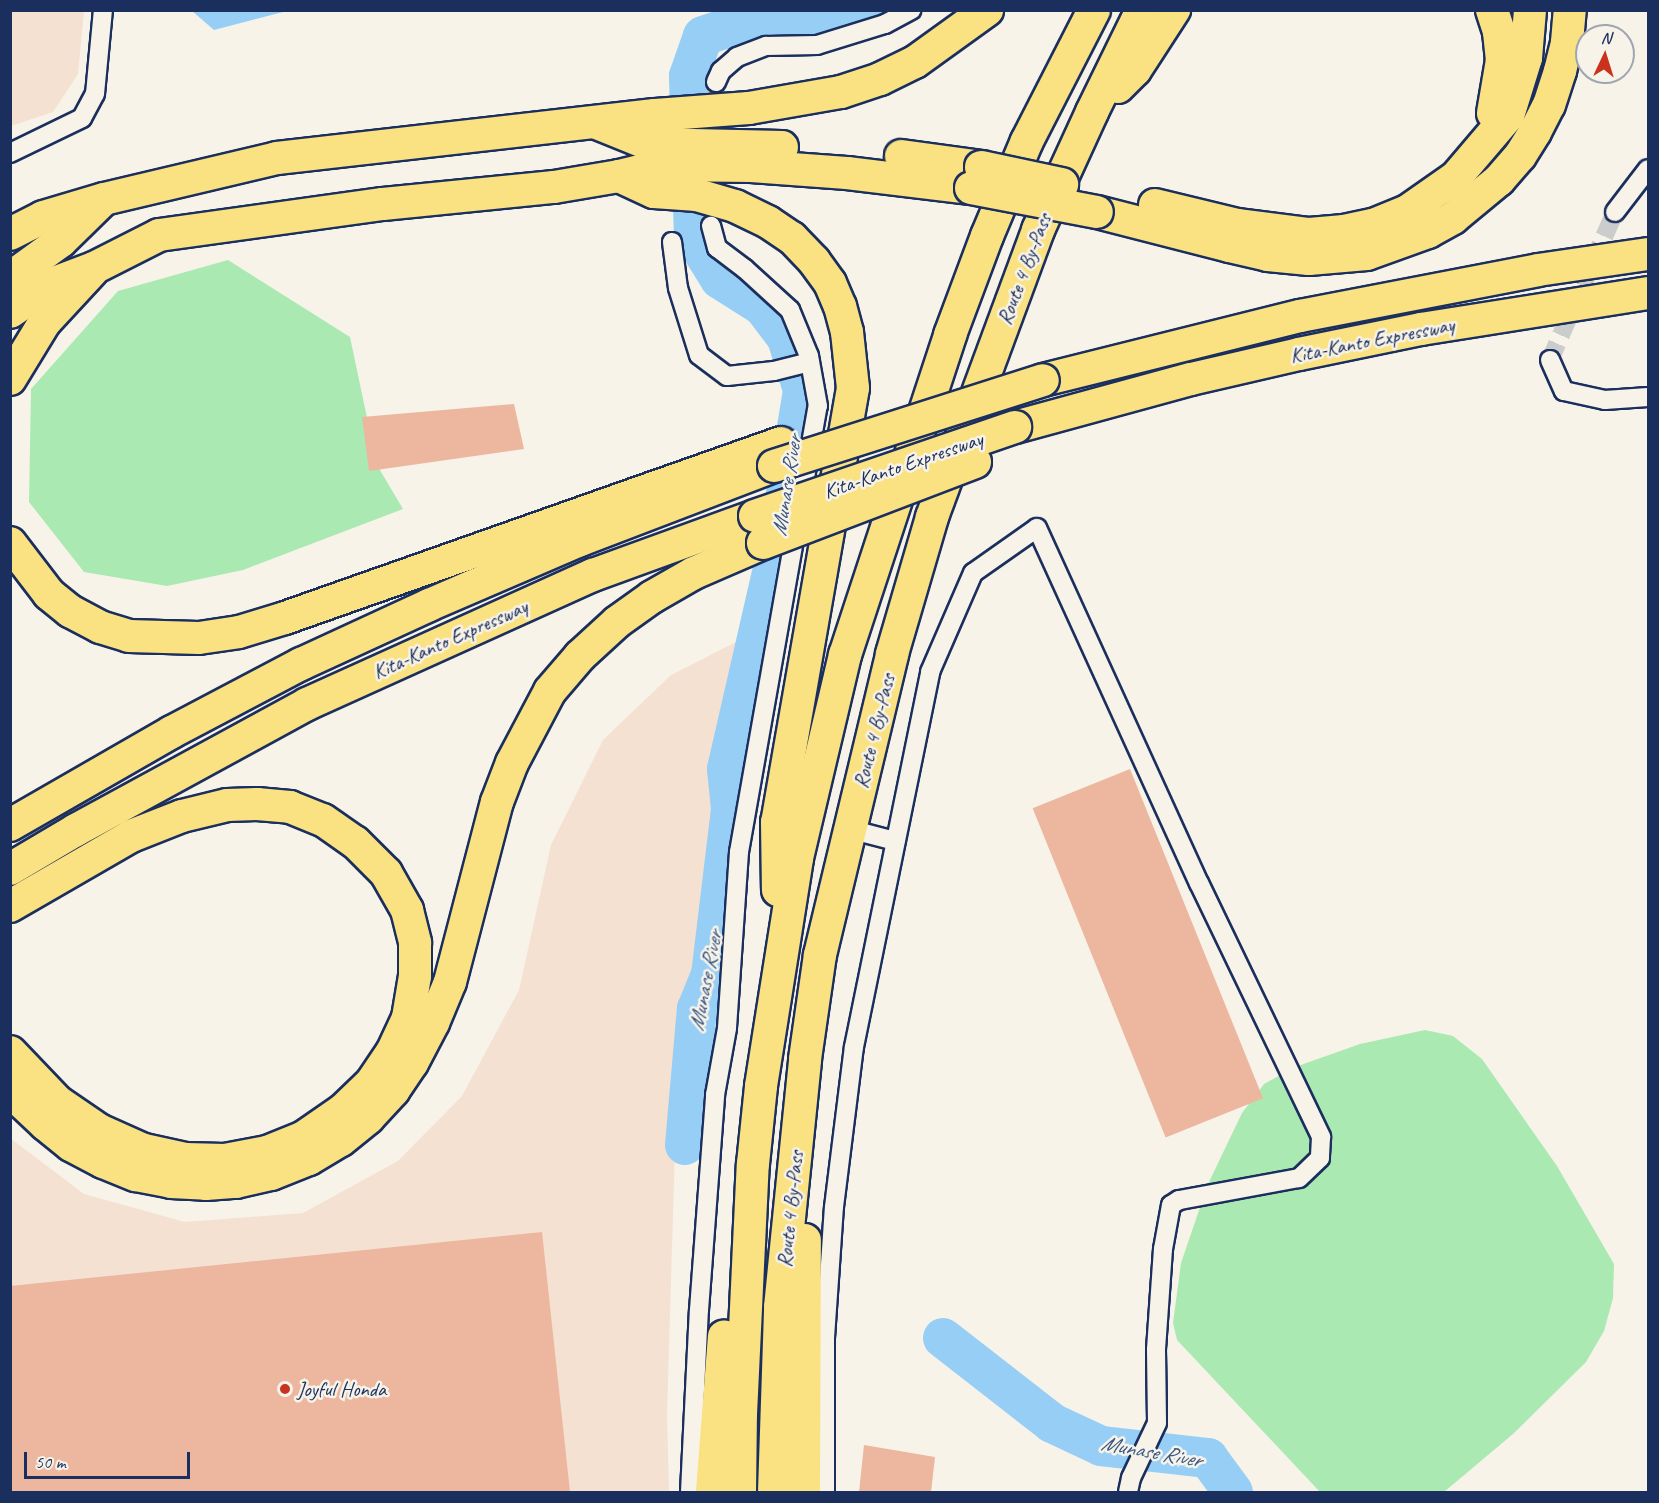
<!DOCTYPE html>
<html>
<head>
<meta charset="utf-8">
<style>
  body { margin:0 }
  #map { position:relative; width:1659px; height:1503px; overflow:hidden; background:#f7f3e8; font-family:Caveat,sans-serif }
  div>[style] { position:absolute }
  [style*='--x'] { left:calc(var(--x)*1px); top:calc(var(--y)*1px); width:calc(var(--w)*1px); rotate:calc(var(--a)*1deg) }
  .built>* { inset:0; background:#f4e1d2 }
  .green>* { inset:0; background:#aaeab2 }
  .water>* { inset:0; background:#97cef6 }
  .river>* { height:40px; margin:-20px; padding:0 20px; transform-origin:20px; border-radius:20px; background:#97cef6 }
  .building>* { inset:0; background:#ecb79e; transform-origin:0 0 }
  .street-tunnel>* { height:18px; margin-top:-9px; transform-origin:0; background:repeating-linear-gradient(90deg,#cbcccc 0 18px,transparent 0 27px) }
  .roads { filter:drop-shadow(2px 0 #1b2f5e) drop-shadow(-2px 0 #1b2f5e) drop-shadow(0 2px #1b2f5e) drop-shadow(0 -2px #1b2f5e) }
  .street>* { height:18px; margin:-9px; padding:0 9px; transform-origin:9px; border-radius:9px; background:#f7f3e8 }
  .highway>* { height:32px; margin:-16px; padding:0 16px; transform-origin:16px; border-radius:16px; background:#fae181 }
  .bridges { filter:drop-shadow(2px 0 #1b2f5e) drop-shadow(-2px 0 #1b2f5e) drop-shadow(0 2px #1b2f5e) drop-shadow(0 -2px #1b2f5e) }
  .highway-bridge>* { height:32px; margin:-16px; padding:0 16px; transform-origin:16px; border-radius:16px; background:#fae181 }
  .dots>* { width:16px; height:16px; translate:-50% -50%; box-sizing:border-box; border:3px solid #f7f3e8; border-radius:50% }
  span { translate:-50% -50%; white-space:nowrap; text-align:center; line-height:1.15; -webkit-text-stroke:5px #f7f3e8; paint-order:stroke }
  .street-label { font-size:21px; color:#1b2f5e }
  .poi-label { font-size:21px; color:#1b2f5e }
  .left { translate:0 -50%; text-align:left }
  .water-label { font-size:22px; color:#3a5784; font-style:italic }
  .frame { position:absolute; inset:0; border:12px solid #1b2f5e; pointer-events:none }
  .north { position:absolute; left:1575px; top:24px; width:60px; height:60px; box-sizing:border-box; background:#f7f3e8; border:2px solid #9fa5b1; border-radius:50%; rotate:4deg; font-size:16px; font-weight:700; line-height:24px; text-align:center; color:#1b2f5e }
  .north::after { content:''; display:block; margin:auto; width:21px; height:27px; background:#c8321e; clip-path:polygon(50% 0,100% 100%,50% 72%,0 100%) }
  .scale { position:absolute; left:24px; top:1452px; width:166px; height:27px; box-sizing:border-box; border:3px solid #1b2f5e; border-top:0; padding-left:8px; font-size:18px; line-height:21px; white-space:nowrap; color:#1b2f5e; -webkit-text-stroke:4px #f7f3e8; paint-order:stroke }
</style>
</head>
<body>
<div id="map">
  <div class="built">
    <div style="clip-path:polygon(10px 11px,84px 11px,78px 74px,53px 112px,11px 126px)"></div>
    <div style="clip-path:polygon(746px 637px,720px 773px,675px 1147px,667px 1415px,669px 1492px,11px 1492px,10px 1138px,84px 1194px,185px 1222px,303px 1213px,398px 1161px,462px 1096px,519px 990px,551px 845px,603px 740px,671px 675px)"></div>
  </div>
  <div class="green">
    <div style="clip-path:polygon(228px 260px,350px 337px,377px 465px,403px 509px,243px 570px,167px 586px,84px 572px,29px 502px,31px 389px,118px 291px)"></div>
    <div style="clip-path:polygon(1425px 1030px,1453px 1036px,1482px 1059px,1557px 1166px,1614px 1264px,1613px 1298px,1604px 1331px,1586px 1362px,1513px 1434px,1444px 1492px,1320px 1492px,1177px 1340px,1173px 1323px,1181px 1263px,1208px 1184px,1242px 1113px,1264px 1084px,1295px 1067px,1360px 1044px)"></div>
  </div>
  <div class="water">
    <div style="clip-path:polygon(192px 11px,287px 11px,214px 30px)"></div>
  </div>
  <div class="river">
    <div style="--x:685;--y:1145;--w:137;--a:-85"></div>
    <div style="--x:697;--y:1009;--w:37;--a:-68"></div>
    <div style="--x:711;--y:975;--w:167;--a:-83.1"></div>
    <div style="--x:731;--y:809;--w:40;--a:-95.7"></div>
    <div style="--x:727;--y:769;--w:214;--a:-77.1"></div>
    <div style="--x:775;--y:560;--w:172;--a:-80.6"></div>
    <div style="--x:803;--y:390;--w:54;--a:-107.1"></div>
    <div style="--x:787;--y:338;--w:39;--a:-127"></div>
    <div style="--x:764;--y:307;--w:52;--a:-147.5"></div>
    <div style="--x:720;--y:279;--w:49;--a:-121.8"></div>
    <div style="--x:694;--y:237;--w:161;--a:-91.8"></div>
    <div style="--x:689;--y:76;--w:42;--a:-70.7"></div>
    <div style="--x:703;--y:36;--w:44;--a:-18.4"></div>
    <div style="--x:745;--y:22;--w:54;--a:-5.3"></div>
    <div style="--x:799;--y:17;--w:60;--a:1.9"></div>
    <div style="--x:859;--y:19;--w:17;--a:-31"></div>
    <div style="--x:943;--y:1338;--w:138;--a:37.9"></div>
    <div style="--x:1052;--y:1423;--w:54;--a:25.1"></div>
    <div style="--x:1101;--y:1446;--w:108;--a:6.4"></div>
    <div style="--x:1208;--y:1458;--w:42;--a:53.7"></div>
  </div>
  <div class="building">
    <div style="clip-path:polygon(514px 404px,524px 449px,369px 471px,362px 417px)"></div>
    <div style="left:1130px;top:769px;width:355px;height:105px;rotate:68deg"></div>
    <div style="clip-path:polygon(542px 1232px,570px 1492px,10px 1492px,10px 1286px)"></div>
    <div style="clip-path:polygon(864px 1445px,935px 1457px,931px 1492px,859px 1492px)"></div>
  </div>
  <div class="street-tunnel">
    <div style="--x:714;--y:152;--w:70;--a:-88.4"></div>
    <div style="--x:1550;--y:360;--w:162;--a:-66.3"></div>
  </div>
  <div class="roads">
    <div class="street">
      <div style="--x:716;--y:82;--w:12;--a:-66"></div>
      <div style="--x:721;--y:71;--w:21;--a:-41"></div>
      <div style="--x:737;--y:57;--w:31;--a:-21"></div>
      <div style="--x:766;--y:46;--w:51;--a:-1.1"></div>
      <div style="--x:817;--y:45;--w:71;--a:-17.2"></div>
      <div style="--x:885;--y:24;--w:30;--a:-28"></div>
      <div style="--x:10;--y:153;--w:80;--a:-25.9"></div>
      <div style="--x:82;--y:118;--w:27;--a:-62"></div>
      <div style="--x:95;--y:94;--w:84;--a:-84.6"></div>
      <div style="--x:1615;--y:212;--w:54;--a:-52.5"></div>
      <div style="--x:672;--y:242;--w:46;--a:82.6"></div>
      <div style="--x:678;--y:288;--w:70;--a:72.6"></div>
      <div style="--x:699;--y:355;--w:35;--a:37"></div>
      <div style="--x:727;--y:376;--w:47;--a:-6.1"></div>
      <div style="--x:774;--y:371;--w:37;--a:-14"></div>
      <div style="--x:1550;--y:360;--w:34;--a:66"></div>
      <div style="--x:1564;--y:391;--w:42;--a:12.4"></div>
      <div style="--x:1605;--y:400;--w:43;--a:-4"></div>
      <div style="--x:849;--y:829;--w:48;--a:14.6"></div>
      <div style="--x:690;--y:1492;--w:182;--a:-87.2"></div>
      <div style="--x:699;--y:1310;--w:216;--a:-85.7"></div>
      <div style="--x:715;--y:1095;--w:68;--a:-79.8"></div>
      <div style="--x:727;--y:1028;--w:176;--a:-86.1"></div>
      <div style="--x:739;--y:852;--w:453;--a:-80"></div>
      <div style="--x:818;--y:406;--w:51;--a:-100.2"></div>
      <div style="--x:809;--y:356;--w:50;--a:-112.4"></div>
      <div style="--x:790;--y:310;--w:61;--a:-137.7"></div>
      <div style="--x:745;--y:269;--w:35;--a:-143"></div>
      <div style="--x:717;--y:248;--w:23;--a:-105"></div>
      <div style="--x:825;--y:1492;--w:154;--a:-90"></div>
      <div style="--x:825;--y:1338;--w:131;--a:-86.1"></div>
      <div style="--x:834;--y:1207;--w:161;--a:-82.9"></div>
      <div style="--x:854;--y:1047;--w:383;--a:-78.5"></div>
      <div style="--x:930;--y:672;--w:108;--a:-66.5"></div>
      <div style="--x:973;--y:573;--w:78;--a:-35.1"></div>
      <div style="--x:1037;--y:528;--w:390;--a:65.5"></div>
      <div style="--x:1199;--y:883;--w:282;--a:64.3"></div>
      <div style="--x:1321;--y:1137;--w:21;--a:93"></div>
      <div style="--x:1320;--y:1158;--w:29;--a:136"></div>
      <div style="--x:1299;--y:1178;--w:122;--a:169.6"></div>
      <div style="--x:1179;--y:1200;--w:9;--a:148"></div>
      <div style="--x:1171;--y:1205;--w:45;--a:100.3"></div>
      <div style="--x:1163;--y:1249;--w:101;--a:94"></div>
      <div style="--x:1156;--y:1350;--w:73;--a:89.2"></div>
      <div style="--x:1157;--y:1423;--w:61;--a:115.3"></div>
      <div style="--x:1131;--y:1478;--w:14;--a:102"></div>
    </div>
    <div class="highway">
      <div style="--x:1492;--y:10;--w:23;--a:72"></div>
      <div style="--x:1499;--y:32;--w:28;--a:84"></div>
      <div style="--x:1502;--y:60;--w:54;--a:99.6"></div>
      <div style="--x:1118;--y:87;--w:24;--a:-45"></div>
      <div style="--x:1135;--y:70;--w:72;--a:-57"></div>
      <div style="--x:599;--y:124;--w:54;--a:21.8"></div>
      <div style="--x:649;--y:144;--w:133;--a:1.3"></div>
      <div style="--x:901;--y:156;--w:81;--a:7.8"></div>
      <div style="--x:619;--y:176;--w:38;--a:25"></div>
      <div style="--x:654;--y:192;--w:43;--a:4"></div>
      <div style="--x:697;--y:195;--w:40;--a:16"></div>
      <div style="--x:735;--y:206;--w:37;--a:26"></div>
      <div style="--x:768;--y:222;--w:29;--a:34"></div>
      <div style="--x:792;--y:238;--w:32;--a:46"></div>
      <div style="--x:814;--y:261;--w:27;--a:54"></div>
      <div style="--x:830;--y:283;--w:25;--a:67"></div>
      <div style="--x:840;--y:306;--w:27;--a:75"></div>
      <div style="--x:847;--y:332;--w:56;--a:83.9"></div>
      <div style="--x:853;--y:388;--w:441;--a:99.9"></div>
      <div style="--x:777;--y:822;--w:68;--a:89.2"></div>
      <div style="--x:1155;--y:205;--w:84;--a:13.7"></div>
      <div style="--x:1237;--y:225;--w:73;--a:7.1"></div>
      <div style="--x:1309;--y:234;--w:35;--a:-5"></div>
      <div style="--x:1344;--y:231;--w:30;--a:-12"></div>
      <div style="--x:1373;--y:225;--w:35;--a:-22"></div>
      <div style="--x:1406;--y:212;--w:61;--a:-35"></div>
      <div style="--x:1456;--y:177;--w:80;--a:-49.6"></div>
      <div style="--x:1508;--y:116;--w:61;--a:-72.8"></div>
      <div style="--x:1526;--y:58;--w:48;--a:-85.2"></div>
      <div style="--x:1097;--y:212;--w:136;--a:14.4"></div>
      <div style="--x:1229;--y:246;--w:40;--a:13"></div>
      <div style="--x:1268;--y:255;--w:41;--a:5.6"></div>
      <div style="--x:1309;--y:259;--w:58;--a:-4.9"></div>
      <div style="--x:1367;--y:254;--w:65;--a:-19.8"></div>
      <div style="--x:1428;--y:232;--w:29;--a:-29"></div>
      <div style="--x:1453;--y:218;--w:60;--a:-39.6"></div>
      <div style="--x:1499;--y:180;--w:32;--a:-49"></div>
      <div style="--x:1520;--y:156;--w:28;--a:-58"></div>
      <div style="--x:1535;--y:132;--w:30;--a:-63"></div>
      <div style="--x:1549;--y:105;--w:36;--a:-72"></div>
      <div style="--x:1560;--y:71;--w:30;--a:-76"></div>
      <div style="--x:1567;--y:42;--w:32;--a:-85"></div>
      <div style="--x:10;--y:234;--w:37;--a:-27"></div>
      <div style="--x:43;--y:217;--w:64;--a:-16.4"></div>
      <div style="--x:104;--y:199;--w:178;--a:-13.3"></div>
      <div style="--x:277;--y:158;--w:380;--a:-6.5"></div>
      <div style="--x:655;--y:115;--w:94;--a:-4.3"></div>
      <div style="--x:749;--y:108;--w:93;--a:-9.9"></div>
      <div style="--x:841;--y:92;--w:41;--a:-18.4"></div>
      <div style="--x:880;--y:79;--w:39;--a:-26"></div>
      <div style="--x:915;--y:62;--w:89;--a:-35.8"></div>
      <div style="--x:10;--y:278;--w:63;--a:-36"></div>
      <div style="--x:61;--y:241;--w:56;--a:-44.3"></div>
      <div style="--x:10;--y:312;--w:47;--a:-34.7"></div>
      <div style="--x:49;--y:285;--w:48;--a:-20.7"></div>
      <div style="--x:94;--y:268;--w:73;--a:-26.9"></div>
      <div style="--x:159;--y:235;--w:226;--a:-7.9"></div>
      <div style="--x:383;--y:204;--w:172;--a:-5.7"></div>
      <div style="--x:554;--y:187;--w:66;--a:-9.6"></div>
      <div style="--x:619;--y:176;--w:46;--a:-13.7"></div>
      <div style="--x:664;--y:165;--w:87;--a:0.7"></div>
      <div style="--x:751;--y:166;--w:96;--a:4.2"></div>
      <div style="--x:847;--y:173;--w:125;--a:6.9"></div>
      <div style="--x:10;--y:379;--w:66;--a:-58.7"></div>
      <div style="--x:44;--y:323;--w:71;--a:-47.3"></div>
      <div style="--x:1043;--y:380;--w:265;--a:-14"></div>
      <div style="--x:1300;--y:316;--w:242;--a:-10.9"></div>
      <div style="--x:1538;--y:270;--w:111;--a:-8.3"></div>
      <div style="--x:1015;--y:427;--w:182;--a:-15.3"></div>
      <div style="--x:1191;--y:379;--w:111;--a:-13"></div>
      <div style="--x:1299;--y:354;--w:125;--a:-11.6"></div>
      <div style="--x:1421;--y:329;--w:230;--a:-9"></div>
      <div style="--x:10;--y:543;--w:64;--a:52.6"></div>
      <div style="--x:49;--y:594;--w:27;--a:39"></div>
      <div style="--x:70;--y:611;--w:34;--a:28"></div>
      <div style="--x:100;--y:627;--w:30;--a:17"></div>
      <div style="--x:129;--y:636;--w:70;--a:1.6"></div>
      <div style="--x:199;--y:638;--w:40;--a:-8.5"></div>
      <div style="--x:239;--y:632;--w:48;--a:-16.9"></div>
      <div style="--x:285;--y:618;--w:526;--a:-19.43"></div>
      <div style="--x:10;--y:825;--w:187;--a:-29.9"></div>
      <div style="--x:172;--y:732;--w:146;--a:-27.8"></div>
      <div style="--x:301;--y:664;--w:141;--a:-24.7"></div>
      <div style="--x:429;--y:605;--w:164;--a:-23.3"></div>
      <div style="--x:580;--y:540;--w:208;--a:-20.9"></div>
      <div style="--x:10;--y:869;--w:77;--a:-30.6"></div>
      <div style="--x:76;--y:830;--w:263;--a:-28.6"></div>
      <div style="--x:307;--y:704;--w:314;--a:-24.3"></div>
      <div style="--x:593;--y:575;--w:172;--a:-20"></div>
      <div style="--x:10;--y:906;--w:140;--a:-30"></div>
      <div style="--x:131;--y:836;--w:55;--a:-21.4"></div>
      <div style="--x:182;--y:816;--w:46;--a:-13.7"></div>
      <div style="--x:227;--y:805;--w:30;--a:-2"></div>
      <div style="--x:257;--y:804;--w:33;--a:5"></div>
      <div style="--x:290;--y:807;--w:35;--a:22"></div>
      <div style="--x:323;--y:820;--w:39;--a:35"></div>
      <div style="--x:355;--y:842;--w:44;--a:45"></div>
      <div style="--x:386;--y:873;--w:43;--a:60.4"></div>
      <div style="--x:407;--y:910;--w:34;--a:76"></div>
      <div style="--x:415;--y:943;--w:33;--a:90"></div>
      <div style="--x:415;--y:976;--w:43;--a:99.5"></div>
      <div style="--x:408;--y:1018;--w:38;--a:115"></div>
      <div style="--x:392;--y:1052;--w:36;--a:124"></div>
      <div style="--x:372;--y:1082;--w:40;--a:136"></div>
      <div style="--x:343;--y:1110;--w:47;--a:145.3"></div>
      <div style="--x:304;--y:1137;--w:40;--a:158"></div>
      <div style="--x:267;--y:1152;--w:43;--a:169.2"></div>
      <div style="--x:225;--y:1160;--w:40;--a:-178.6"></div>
      <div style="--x:185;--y:1159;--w:42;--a:-167.6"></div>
      <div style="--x:144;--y:1150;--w:49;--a:-156"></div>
      <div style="--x:99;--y:1130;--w:50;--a:-145.7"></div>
      <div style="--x:58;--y:1102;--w:69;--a:-133.8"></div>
      <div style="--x:10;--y:1091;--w:48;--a:43.3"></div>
      <div style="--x:45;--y:1124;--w:33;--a:39"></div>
      <div style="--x:71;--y:1145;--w:36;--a:28"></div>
      <div style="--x:103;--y:1162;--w:35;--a:22"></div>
      <div style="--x:136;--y:1175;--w:36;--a:11"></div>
      <div style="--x:171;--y:1182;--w:35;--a:3"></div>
      <div style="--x:206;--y:1184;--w:30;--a:-4"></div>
      <div style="--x:236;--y:1182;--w:36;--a:-13"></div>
      <div style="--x:271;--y:1174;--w:41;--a:-21.5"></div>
      <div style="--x:309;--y:1159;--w:37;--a:-31"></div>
      <div style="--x:341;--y:1140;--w:35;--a:-39"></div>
      <div style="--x:368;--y:1118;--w:37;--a:-47"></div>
      <div style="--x:393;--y:1091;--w:34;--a:-56"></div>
      <div style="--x:412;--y:1063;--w:45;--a:-62.3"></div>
      <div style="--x:433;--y:1023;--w:44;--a:-67.5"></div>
      <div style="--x:450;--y:982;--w:186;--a:-75.4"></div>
      <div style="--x:497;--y:802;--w:42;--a:-69"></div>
      <div style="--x:512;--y:763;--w:81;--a:-62.2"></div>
      <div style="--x:550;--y:691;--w:46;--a:-49.4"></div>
      <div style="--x:580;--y:656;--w:50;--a:-42.6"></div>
      <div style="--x:617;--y:622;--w:43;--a:-35.5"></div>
      <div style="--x:652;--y:597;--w:48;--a:-29.7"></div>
      <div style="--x:694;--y:573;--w:75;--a:-23.5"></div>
      <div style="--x:712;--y:1492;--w:156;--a:-85.6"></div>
      <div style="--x:740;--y:1492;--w:78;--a:-89.3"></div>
      <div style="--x:741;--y:1414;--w:250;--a:-87.3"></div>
      <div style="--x:753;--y:1164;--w:78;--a:-84.1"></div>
      <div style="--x:761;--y:1086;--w:231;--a:-81"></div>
      <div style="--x:797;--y:858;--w:209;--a:-76.7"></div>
      <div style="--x:845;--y:655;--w:337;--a:-71.8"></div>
      <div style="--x:950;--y:335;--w:106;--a:-69.5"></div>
      <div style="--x:987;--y:236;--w:103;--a:-67.2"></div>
      <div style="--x:1027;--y:141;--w:147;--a:-62.9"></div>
      <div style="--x:774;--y:1492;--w:185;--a:-88.1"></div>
      <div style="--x:780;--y:1307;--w:249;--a:-84.2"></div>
      <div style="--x:805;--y:1059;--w:105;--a:-81.8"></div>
      <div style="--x:820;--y:955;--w:309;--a:-76.5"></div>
      <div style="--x:892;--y:654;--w:143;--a:-73.7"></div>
      <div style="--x:932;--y:517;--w:306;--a:-69.7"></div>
      <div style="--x:1038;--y:230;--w:130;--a:-65.4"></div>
      <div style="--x:1092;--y:112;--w:114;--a:-63.9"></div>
      <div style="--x:804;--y:1492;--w:252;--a:-89.8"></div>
    </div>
  </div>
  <div class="bridges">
    <div class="highway-bridge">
      <div style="--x:981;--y:167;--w:83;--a:11.9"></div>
      <div style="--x:971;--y:188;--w:128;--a:10.8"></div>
      <div style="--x:774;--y:466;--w:282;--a:-17.7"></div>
      <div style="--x:755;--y:516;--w:275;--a:-18.9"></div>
      <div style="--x:763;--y:543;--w:227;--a:-20.9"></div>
    </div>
  </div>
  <div class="dots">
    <div style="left:285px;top:1389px;background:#c8321e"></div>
  </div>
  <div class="street-label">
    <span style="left:1024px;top:269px;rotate:-69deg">Route 4 By-Pass</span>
    <span style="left:1372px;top:340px;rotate:-11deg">Kita-Kanto Expressway</span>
    <span style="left:903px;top:465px;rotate:-19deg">Kita-Kanto Expressway</span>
    <span style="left:450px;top:639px;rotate:-24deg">Kita-Kanto Expressway</span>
    <span style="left:874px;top:731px;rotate:-76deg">Route 4 By-Pass</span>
    <span style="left:790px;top:1209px;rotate:-84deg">Route 4 By-Pass</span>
  </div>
  <div class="poi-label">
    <span class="left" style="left:297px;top:1389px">Joyful Honda</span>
  </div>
  <div class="water-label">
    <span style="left:787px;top:486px;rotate:-81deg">Munase River</span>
    <span style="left:706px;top:981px;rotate:-79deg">Munase River</span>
    <span style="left:1151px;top:1452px;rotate:10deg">Munase River</span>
  </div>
  <div class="frame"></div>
  <div class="north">N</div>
  <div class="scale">50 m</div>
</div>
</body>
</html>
